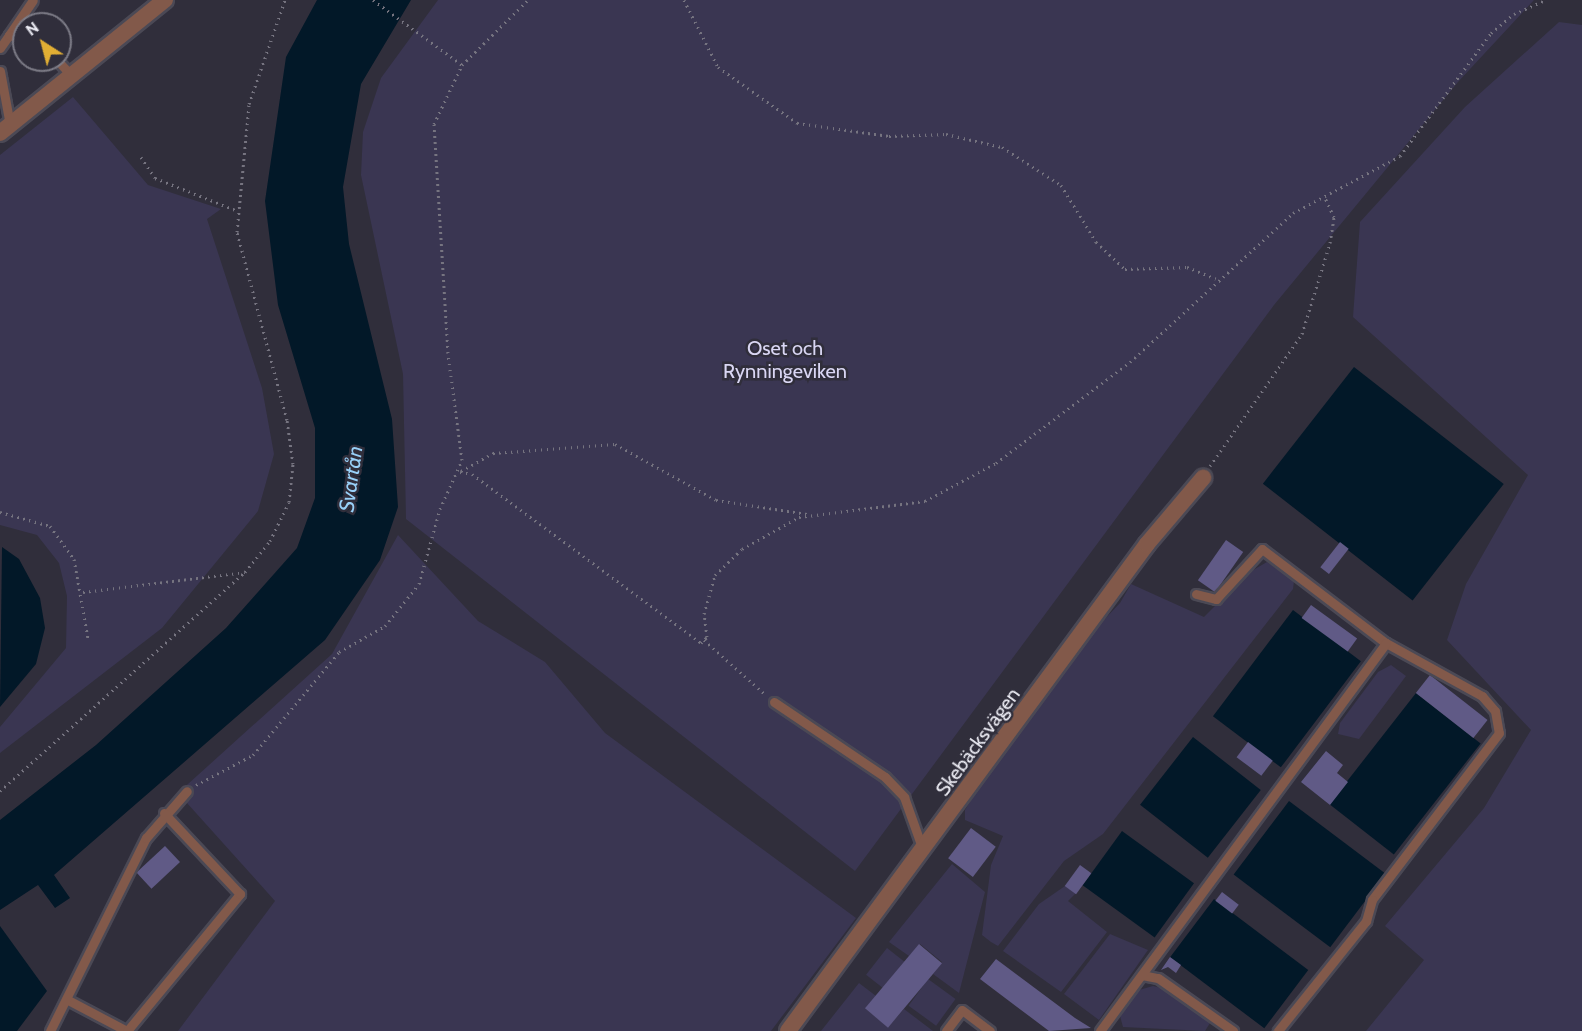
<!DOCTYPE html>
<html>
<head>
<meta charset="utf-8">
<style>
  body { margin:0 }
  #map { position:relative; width:1582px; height:1031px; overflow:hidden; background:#302e3b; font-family:Cabin,sans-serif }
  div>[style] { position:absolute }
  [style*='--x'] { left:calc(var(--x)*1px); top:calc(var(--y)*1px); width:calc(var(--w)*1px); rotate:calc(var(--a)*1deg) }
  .green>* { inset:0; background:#3a3652; transform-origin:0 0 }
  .water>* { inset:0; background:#021828; transform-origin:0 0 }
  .building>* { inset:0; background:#605a86; transform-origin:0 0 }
  .path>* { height:3px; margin-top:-1.5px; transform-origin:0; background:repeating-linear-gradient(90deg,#767480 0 1.5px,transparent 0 6px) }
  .roads { filter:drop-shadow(2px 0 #4b4955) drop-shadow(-2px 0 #4b4955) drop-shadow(0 2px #4b4955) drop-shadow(0 -2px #4b4955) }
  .service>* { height:9px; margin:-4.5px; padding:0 4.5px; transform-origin:4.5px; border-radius:4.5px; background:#82594a }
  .minor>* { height:16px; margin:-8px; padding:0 8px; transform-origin:8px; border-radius:8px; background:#82594a }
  span { translate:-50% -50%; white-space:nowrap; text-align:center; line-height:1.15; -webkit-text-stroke:5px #302e3b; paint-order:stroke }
  .park-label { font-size:20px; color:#d9d6f3 }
  .street-label { font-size:20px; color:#eeeef6 }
  .water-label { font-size:21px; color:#98d0f8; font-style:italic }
  .north { position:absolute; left:12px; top:12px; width:60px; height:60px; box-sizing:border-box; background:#302e3b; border:2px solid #7c7b86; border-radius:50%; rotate:324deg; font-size:16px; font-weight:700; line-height:24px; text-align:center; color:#eeeef6 }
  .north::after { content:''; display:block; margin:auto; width:21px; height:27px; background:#e2af34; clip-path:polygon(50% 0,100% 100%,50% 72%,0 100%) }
</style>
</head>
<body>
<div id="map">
  <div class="green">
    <div style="clip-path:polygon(438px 0,1534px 0,1458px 82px,1274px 305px,855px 871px,406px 519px,403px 374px,361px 175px,363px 132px,381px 78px)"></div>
    <div style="clip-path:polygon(1559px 22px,1582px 25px,1582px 1031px,1366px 1031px,1424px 960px,1385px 926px,1484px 808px,1531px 730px,1447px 640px,1466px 584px,1528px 475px,1353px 317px,1360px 222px,1465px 107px)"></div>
    <div style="clip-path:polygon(73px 97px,148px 185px,221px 209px,207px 219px,262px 388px,274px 454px,258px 511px,162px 628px,0 753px,0 727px,66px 648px,67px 596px,59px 563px,37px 535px,0 525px,0 155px)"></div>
    <div style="clip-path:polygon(398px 535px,478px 621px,545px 662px,605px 733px,856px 918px,771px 1031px,178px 1031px,275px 901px,178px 793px,332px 654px)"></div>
    <div style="clip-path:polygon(1267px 562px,1294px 581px,1293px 589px,1103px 834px,1064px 861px,998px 946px,991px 942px,982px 935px,991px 865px,1003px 836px,965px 820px,965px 810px,1040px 687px,1120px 603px,1131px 584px,1204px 617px,1248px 573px)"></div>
    <div style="clip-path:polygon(1391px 665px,1406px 676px,1359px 739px,1338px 734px,1340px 723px,1378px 672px)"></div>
    <div style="clip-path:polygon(952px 864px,985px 892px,959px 993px,933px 974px,942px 962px,920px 944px,909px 956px,889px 942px)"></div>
    <div style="clip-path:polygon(1065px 886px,1076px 893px,1068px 901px,1107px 932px,1061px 992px,1003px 951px,1039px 904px)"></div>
    <div style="clip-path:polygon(1110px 934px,1148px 950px,1099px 1020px,1064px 994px)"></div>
    <div style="left:887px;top:948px;width:23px;height:34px;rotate:38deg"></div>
    <div style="left:928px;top:979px;width:34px;height:33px;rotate:36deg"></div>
    <div style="clip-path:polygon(859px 983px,876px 996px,866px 1009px,888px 1027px,904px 1009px,933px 1031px,821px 1031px)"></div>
    <div style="clip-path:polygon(1153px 986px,1169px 990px,1210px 1023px,1205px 1031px,1123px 1027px,1120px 1016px,1139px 990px)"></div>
  </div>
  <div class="water">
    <div style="clip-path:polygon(317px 0,411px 0,361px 84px,343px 187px,349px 244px,392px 419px,398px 507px,380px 560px,325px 640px,54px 875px,70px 898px,55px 908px,38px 885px,0 910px,0 820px,96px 745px,226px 628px,297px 548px,315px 498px,315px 428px,278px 305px,265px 201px,286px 57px)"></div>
    <div style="left:1354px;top:367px;width:190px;height:148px;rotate:38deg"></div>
    <div style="clip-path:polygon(2px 547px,19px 559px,40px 598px,45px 628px,36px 664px,0 707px)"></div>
    <div style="left:1293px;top:610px;width:85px;height:133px;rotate:37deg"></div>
    <div style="left:1416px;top:693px;width:82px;height:141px;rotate:38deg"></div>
    <div style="left:1193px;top:737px;width:86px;height:86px;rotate:38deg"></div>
    <div style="left:1289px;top:801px;width:121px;height:92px;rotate:37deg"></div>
    <div style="left:1122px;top:831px;width:89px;height:67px;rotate:36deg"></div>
    <div style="left:1214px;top:899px;width:118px;height:73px;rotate:37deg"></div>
    <div style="clip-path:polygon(0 926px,47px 991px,17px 1031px,0 1031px)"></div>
  </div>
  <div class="building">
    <div style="left:1226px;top:540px;width:21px;height:49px;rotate:35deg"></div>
    <div style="left:1340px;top:542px;width:11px;height:32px;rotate:38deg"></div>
    <div style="left:1311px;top:605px;width:57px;height:16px;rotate:36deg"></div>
    <div style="left:1430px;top:675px;width:73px;height:23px;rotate:38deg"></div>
    <div style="left:1248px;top:742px;width:31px;height:19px;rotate:37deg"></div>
    <div style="clip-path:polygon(1326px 751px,1343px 765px,1337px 773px,1348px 782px,1330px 805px,1301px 782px)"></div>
    <div style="left:971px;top:828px;width:31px;height:38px;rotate:37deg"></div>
    <div style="left:165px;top:846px;width:22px;height:39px;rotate:47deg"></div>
    <div style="left:1080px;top:865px;width:14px;height:26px;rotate:36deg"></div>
    <div style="left:1222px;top:892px;width:21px;height:11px;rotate:37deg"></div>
    <div style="left:919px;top:944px;width:30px;height:84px;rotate:40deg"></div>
    <div style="clip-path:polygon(1170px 957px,1181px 965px,1176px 973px,1168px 967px,1161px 970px)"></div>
    <div style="clip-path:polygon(996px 959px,1075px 1018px,1091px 1028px,1049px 1031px,980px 979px)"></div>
  </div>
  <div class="path">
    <div style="--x:373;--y:0;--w:110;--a:36.1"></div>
    <div style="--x:684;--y:0;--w:75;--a:63.1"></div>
    <div style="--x:718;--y:67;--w:97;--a:35.3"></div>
    <div style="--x:797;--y:123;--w:93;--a:8"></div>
    <div style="--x:889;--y:136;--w:57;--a:-2"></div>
    <div style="--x:946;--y:134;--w:57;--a:13.1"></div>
    <div style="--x:1002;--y:147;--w:70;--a:32.8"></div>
    <div style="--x:1061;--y:185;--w:67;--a:58.4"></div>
    <div style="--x:1096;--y:242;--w:40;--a:43"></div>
    <div style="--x:1125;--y:269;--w:62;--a:-1.8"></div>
    <div style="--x:1187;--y:267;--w:31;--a:22"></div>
    <div style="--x:141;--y:157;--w:25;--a:56"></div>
    <div style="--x:155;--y:178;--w:89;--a:21.7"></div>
    <div style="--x:1210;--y:466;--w:161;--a:-55.1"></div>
    <div style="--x:1302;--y:334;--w:95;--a:-72.9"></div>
    <div style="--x:1330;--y:243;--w:26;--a:-81"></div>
    <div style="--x:1334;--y:217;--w:21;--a:-115"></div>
    <div style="--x:461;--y:471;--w:37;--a:-29"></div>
    <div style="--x:493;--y:453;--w:122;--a:-4.2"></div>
    <div style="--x:615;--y:444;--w:115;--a:29"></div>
    <div style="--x:716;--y:500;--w:92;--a:8.7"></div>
    <div style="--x:460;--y:472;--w:12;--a:9"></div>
    <div style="--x:472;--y:474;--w:285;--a:36.4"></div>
    <div style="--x:701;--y:643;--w:8;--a:-45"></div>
    <div style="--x:707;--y:637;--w:23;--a:-97"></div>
    <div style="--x:704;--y:614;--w:41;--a:-74.2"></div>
    <div style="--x:715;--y:575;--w:37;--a:-44"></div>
    <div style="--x:742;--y:549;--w:65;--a:-29.3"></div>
    <div style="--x:799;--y:517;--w:127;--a:-7.2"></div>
    <div style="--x:925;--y:501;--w:81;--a:-28.2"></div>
    <div style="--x:996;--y:463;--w:168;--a:-37"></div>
    <div style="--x:1130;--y:362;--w:221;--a:-42.4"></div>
    <div style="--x:1293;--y:213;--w:121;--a:-28"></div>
    <div style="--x:1400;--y:156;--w:153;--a:-53.5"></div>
    <div style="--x:1491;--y:33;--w:30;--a:-40"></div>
    <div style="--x:1514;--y:14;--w:34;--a:-24"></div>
    <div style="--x:0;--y:512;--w:52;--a:15.6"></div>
    <div style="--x:50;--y:526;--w:41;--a:54"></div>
    <div style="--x:74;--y:559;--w:80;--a:80"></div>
    <div style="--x:83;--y:592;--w:163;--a:-7"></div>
    <div style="--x:704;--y:640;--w:83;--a:41.6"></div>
    <div style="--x:196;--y:785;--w:64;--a:-27.8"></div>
    <div style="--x:253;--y:755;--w:134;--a:-50.1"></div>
    <div style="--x:339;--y:652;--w:53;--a:-29.5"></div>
    <div style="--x:385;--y:626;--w:54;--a:-51"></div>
    <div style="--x:419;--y:584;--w:78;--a:-74.4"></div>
    <div style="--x:440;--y:509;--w:54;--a:-65.8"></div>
    <div style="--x:462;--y:460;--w:108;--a:-97.5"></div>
    <div style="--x:448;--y:353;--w:229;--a:-93.5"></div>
    <div style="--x:434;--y:124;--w:65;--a:-64.6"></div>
    <div style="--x:462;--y:65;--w:93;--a:-44.6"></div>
    <div style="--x:0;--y:791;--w:329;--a:-41.8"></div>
    <div style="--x:245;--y:572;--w:40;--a:-51"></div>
    <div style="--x:270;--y:541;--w:43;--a:-64"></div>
    <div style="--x:289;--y:502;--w:38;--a:-84"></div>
    <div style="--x:293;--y:464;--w:44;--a:-97.8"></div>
    <div style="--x:287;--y:420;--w:195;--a:-104.9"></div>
    <div style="--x:237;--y:232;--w:129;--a:-84.6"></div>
    <div style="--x:249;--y:104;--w:110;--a:-70.9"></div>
  </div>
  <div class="roads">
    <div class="service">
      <div style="--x:9;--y:35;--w:42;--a:-55.6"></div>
      <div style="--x:0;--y:48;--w:16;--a:-55"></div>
      <div style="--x:9;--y:35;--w:16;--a:15"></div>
      <div style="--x:57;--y:60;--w:21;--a:47"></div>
      <div style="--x:0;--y:71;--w:55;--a:79.5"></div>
      <div style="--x:1196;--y:594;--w:21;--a:14"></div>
      <div style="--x:1216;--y:599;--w:68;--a:-47.4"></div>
      <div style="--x:1262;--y:549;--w:156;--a:37.2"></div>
      <div style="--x:1386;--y:643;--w:110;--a:28.9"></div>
      <div style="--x:1482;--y:696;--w:20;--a:49"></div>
      <div style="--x:1495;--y:711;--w:22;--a:80"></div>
      <div style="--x:1499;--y:733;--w:210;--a:127.3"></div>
      <div style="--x:1372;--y:900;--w:22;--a:106"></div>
      <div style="--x:1366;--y:921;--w:141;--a:128.7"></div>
      <div style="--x:774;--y:702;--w:134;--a:34"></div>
      <div style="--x:885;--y:777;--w:28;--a:46"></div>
      <div style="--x:904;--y:797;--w:56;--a:70.3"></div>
      <div style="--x:1142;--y:975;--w:16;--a:11"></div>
      <div style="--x:1158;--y:978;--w:92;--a:35.2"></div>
      <div style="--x:68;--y:1000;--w:67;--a:27.7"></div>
      <div style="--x:50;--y:1031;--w:216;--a:-63.6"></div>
      <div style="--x:146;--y:838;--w:62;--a:-48.9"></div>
      <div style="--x:127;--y:1031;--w:178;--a:-50.5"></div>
      <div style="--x:240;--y:894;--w:111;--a:-133.2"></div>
      <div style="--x:946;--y:1031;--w:26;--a:-53"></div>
      <div style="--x:962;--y:1010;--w:35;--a:37"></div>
      <div style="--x:1100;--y:1031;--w:482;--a:-53.6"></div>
    </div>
    <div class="minor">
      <div style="--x:0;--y:133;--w:212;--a:-38.9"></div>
      <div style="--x:788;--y:1031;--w:605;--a:-53.6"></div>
      <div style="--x:1147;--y:544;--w:87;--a:-49.7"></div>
    </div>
  </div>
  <div class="park-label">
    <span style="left:785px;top:360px">Oset och<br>Rynningeviken</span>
  </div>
  <div class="street-label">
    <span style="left:978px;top:742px;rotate:-54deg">Skebäcksvägen</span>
  </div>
  <div class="water-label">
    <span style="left:351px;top:479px;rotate:-82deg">Svartån</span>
  </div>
  <div class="north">N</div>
</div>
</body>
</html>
